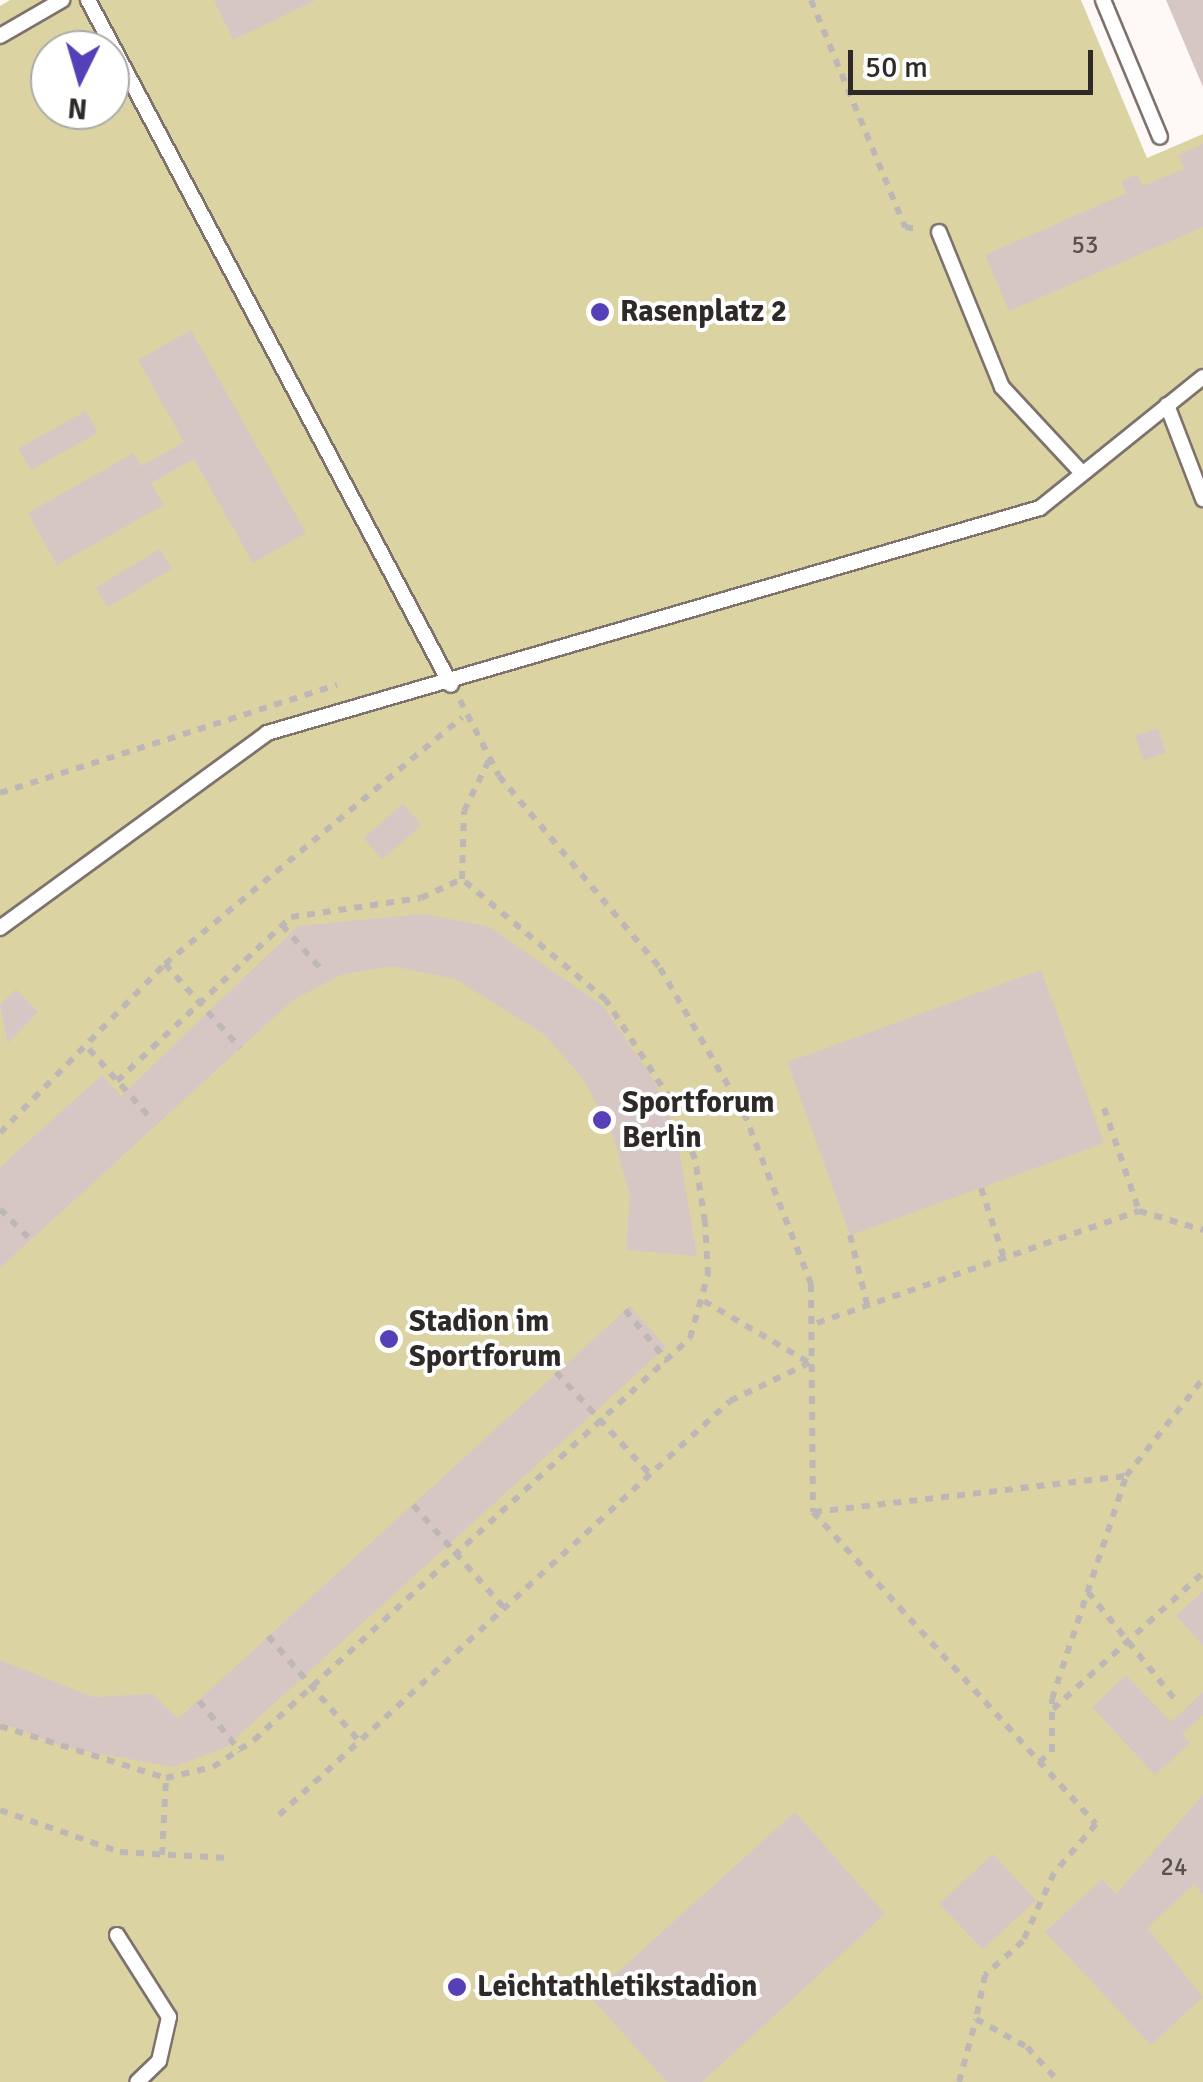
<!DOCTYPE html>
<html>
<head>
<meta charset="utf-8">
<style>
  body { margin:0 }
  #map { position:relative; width:1203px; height:2082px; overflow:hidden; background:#fef9f6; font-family:Signika,sans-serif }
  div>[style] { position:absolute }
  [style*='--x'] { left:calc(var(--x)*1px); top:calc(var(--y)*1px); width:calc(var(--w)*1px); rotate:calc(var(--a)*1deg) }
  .green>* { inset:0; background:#dcd3a3 }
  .building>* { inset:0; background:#d6c7c5; transform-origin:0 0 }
  .path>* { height:6px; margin-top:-3px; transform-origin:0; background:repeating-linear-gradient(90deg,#bdb8b5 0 8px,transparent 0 16px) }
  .roads { filter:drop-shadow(2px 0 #7d726c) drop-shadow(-2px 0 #7d726c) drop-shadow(0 2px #7d726c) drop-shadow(0 -2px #7d726c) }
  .service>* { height:14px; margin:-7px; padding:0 7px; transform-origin:7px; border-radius:7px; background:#fff }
  .dots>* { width:28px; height:28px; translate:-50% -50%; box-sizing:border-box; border:5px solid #fff; border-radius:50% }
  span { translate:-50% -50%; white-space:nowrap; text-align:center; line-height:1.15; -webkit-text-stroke:8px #fff; paint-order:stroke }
  .number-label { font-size:25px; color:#59514e }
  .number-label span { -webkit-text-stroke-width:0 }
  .poi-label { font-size:30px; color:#2f2a27; font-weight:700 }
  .left { translate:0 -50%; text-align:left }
  .north { position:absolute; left:30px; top:30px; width:100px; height:100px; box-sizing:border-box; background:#fff; border:2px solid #acaaa9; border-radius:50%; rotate:185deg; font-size:28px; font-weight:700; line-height:40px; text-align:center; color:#2f2a27 }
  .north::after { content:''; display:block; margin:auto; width:35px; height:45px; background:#5540b8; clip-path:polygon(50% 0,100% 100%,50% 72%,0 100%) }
  .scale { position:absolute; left:848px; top:50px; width:245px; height:45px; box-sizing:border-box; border:5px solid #2f2a27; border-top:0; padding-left:12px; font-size:30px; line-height:35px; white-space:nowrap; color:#2f2a27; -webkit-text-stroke:8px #fff; paint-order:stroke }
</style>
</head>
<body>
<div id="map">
  <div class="green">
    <div style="clip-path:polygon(evenodd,10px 0,1081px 0,1147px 158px,1203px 134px,1203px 2082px,0 2082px,0 6px,10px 0,50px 50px,110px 50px,110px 110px,50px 110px,50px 50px)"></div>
  </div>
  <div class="building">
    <div style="clip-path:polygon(214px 0,316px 0,233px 40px)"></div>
    <div style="clip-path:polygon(1166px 0,1203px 0,1203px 87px)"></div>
    <div style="clip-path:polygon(1203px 144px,1203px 227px,1009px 311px,985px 255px,1127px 193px,1121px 181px,1137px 174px,1143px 186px,1184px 169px,1178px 155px)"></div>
    <div style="clip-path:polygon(191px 330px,306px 533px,253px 563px,194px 459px,151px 483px,164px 505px,57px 565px,28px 513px,134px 453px,141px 466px,184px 442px,138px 360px)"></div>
    <div style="left:86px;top:411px;width:25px;height:77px;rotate:61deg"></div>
    <div style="left:160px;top:549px;width:23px;height:75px;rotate:59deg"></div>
    <div style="left:1158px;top:728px;width:26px;height:24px;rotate:72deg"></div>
    <div style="left:403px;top:804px;width:28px;height:52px;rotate:49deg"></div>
    <div style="clip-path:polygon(422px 914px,488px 926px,603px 1006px,653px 1079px,676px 1131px,697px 1256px,626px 1250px,630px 1196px,613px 1136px,584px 1080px,544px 1034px,455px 979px,391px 966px,341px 975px,293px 1000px,0 1268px,0 1167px,102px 1075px,121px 1096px,298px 926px)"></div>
    <div style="left:1041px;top:970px;width:184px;height:270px;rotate:70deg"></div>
    <div style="clip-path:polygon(16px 989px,38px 1012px,8px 1043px,0 1005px)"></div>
    <div style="clip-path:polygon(630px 1306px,666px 1347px,226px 1747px,173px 1767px,64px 1747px,0 1722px,0 1660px,93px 1697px,153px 1694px,178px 1719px)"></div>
    <div style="clip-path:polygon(1203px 1591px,1203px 1645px,1176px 1616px)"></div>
    <div style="clip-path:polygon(1126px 1675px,1171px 1722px,1203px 1692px,1203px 1715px,1182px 1734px,1190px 1743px,1155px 1775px,1092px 1707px)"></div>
    <div style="clip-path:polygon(1203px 1795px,1203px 1894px,1194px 1884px,1147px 1928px,1203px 1997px,1151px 2045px,1045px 1932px,1102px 1879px,1116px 1894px)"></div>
    <div style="clip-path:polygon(795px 1812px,885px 1914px,702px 2082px,667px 2082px,590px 1997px)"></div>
    <div style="left:993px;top:1854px;width:63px;height:73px;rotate:47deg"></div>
  </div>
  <div class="path">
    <div style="--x:811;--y:0;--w:246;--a:67.5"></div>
    <div style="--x:905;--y:227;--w:13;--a:9"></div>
    <div style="--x:460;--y:700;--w:85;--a:62.8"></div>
    <div style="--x:499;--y:776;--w:251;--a:50"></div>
    <div style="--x:660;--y:968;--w:168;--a:59.9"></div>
    <div style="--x:744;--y:1113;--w:184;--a:68.6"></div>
    <div style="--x:811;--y:1284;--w:228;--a:89.5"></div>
    <div style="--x:813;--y:1512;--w:421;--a:47.8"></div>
    <div style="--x:1096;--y:1824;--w:65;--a:130.6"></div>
    <div style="--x:1054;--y:1873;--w:75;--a:114.5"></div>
    <div style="--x:1023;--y:1941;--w:51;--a:138.2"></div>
    <div style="--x:985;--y:1975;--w:45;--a:101.6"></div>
    <div style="--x:976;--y:2019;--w:58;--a:28.8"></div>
    <div style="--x:1027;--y:2047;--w:47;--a:47.6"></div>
    <div style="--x:0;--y:793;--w:354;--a:-17.8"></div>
    <div style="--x:282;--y:925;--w:60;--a:48.4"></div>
    <div style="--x:165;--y:964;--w:113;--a:48.2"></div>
    <div style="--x:89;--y:1049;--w:96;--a:48.4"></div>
    <div style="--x:117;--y:1081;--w:239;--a:-43.3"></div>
    <div style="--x:291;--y:917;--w:131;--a:-8.3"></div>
    <div style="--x:421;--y:898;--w:45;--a:-24.9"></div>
    <div style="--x:1104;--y:1108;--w:109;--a:71.2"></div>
    <div style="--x:1139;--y:1211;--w:67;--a:16.5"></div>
    <div style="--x:0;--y:1133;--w:236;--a:-45.7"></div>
    <div style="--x:165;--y:964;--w:386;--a:-39.7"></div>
    <div style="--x:981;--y:1188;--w:71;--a:71.8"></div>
    <div style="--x:0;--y:1209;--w:44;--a:45"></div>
    <div style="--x:850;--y:1235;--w:71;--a:76.2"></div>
    <div style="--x:704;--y:1301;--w:121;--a:30.4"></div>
    <div style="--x:625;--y:1310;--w:67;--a:50.4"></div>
    <div style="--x:817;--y:1323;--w:341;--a:-19.2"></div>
    <div style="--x:556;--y:1372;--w:137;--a:47.4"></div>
    <div style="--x:413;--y:1505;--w:137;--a:48.5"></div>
    <div style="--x:814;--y:1512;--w:314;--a:-6.6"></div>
    <div style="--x:1088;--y:1592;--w:143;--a:51"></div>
    <div style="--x:268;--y:1636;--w:138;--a:49.1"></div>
    <div style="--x:199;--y:1701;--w:65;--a:50.6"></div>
    <div style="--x:1053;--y:1709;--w:202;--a:-42.2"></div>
    <div style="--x:0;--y:1726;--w:174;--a:17.4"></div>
    <div style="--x:166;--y:1778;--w:48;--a:-13.2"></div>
    <div style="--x:213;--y:1767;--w:49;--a:-33.4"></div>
    <div style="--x:254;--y:1740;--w:593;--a:-42.68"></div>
    <div style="--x:690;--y:1338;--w:66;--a:-74.1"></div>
    <div style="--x:708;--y:1275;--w:53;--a:-93.2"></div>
    <div style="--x:705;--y:1222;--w:64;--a:-99"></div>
    <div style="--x:695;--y:1159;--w:65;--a:-112.6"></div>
    <div style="--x:670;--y:1099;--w:118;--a:-122.9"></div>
    <div style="--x:606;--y:1000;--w:188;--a:-140"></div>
    <div style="--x:462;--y:879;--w:68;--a:-88.3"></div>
    <div style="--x:464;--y:811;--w:57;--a:-63.9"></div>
    <div style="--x:1039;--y:1762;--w:16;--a:-38"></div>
    <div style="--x:1052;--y:1752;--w:53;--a:-90"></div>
    <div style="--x:1052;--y:1699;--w:235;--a:-71.6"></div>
    <div style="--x:1126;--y:1476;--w:124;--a:-51.6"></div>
    <div style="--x:0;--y:1810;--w:127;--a:19.3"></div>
    <div style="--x:120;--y:1852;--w:107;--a:3.2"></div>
    <div style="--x:279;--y:1815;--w:612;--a:-42.55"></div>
    <div style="--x:730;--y:1401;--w:88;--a:-25.7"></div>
    <div style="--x:162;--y:1855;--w:77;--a:-87"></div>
    <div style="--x:959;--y:2082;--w:65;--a:-74.9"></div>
  </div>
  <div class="roads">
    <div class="service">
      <div style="--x:88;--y:0;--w:775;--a:62.08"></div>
      <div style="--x:1103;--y:0;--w:148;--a:67.4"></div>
      <div style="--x:0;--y:36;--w:72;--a:-30.1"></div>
      <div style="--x:939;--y:232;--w:167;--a:67.9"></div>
      <div style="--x:1002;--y:387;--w:117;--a:47.1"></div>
      <div style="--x:1167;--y:405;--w:101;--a:69"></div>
      <div style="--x:0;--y:928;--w:331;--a:-36.1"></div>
      <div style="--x:267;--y:733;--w:805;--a:-16.23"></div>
      <div style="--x:1040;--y:508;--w:209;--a:-38.8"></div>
      <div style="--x:117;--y:1935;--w:97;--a:57.6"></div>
      <div style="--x:169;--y:2017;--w:45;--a:102.8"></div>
      <div style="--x:159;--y:2061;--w:30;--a:136"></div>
    </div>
  </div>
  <div class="dots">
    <div style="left:600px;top:312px;background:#5540b8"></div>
    <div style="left:602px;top:1120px;background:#5540b8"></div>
    <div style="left:389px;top:1339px;background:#5540b8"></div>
    <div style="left:457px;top:1987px;background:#5540b8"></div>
  </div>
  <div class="number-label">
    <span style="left:1085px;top:245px">53</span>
    <span style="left:1174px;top:1867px">24</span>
  </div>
  <div class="poi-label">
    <span class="left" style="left:620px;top:312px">Rasenplatz 2</span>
    <span class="left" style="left:622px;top:1120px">Sportforum<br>Berlin</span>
    <span class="left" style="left:409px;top:1339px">Stadion im<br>Sportforum</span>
    <span class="left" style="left:477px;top:1987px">Leichtathletikstadion</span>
  </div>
  <div class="north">N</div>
  <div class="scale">50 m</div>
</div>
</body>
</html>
